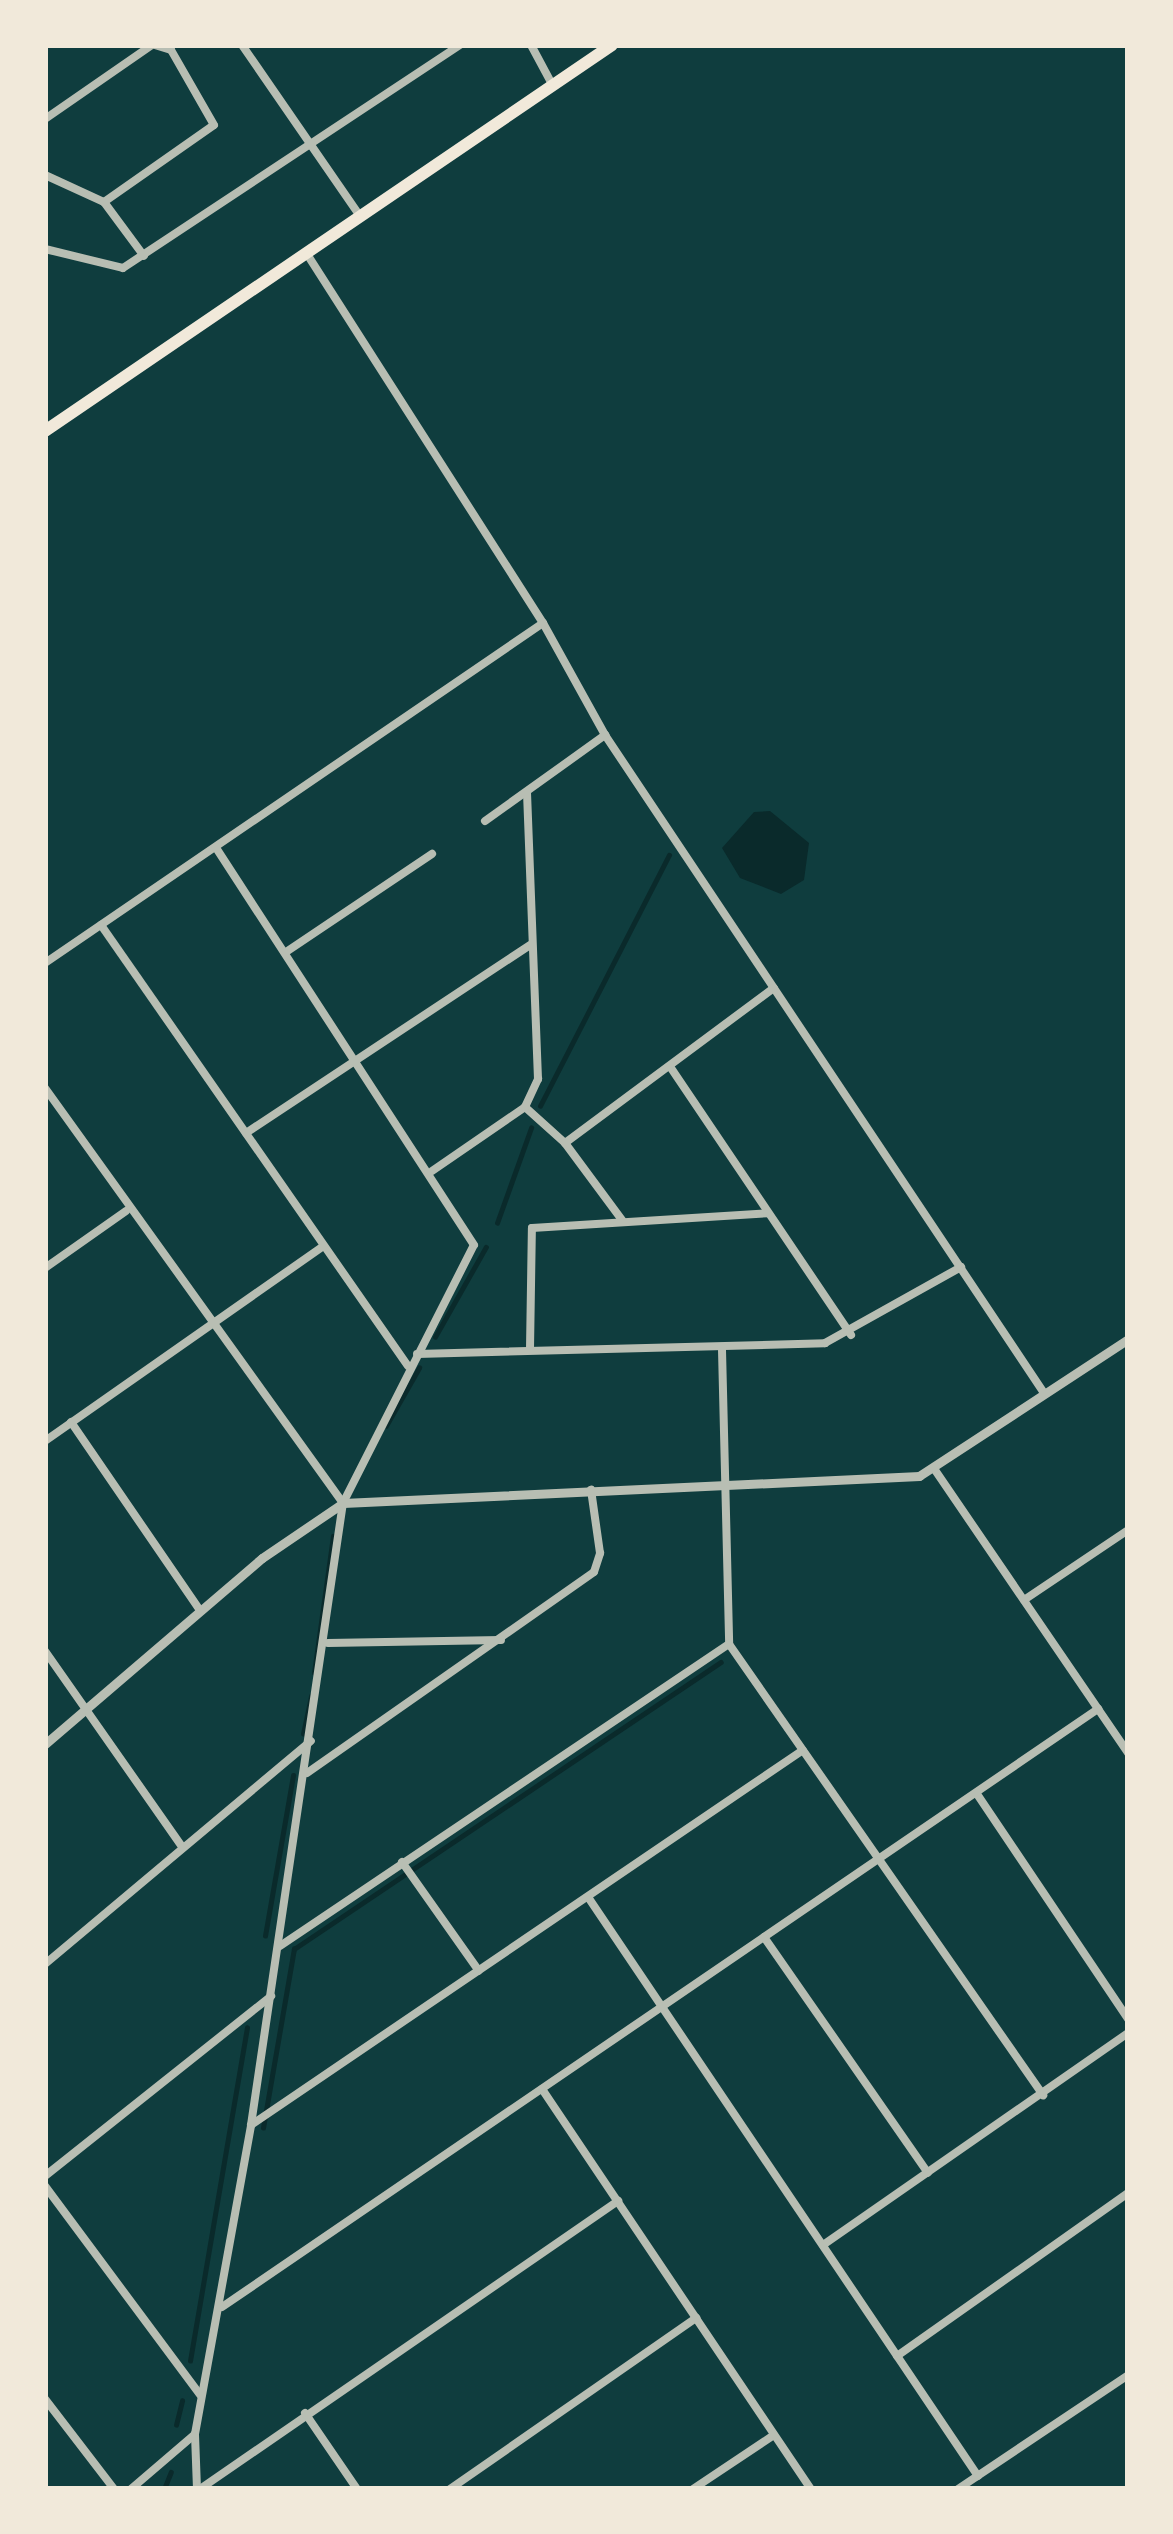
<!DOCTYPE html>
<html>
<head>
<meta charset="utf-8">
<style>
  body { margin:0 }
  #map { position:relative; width:1173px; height:2534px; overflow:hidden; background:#0f3d3e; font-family:Jost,sans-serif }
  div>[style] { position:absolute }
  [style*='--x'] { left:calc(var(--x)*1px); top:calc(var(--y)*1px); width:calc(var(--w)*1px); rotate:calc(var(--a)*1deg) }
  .water>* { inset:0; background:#0a2a2b }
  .stream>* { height:4.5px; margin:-2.25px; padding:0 2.25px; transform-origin:2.25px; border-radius:2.25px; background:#0a2a2b }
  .minor>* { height:8px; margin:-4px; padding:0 4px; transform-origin:4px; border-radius:4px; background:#b8beb3 }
  .tertiary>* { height:9px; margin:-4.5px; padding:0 4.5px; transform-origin:4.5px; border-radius:4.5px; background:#b8beb3 }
  .trunk>* { height:12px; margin:-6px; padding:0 6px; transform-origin:6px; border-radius:6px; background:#f1e9da }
  span { translate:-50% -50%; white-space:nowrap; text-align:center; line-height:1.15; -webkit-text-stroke:12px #f1e9da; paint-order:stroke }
  .frame { position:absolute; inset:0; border:48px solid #f1e9da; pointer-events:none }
</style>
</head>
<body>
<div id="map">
  <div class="water">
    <div style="clip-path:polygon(770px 811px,809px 843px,804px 880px,781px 894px,740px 878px,722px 848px,754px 812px)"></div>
  </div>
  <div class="stream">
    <div style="--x:540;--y:1106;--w:282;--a:-62.8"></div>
    <div style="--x:497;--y:1223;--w:101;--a:-70.3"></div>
    <div style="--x:435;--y:1337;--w:103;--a:-60.5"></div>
    <div style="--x:386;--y:1426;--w:67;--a:-60.4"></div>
    <div style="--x:314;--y:1673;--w:138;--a:-82.1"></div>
    <div style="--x:303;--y:1734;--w:39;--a:-78"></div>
    <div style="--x:265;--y:1936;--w:163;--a:-80.1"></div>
    <div style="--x:263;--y:2128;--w:182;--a:-80.2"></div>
    <div style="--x:294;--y:1949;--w:514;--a:-33.91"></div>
    <div style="--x:190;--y:2361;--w:338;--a:-80.3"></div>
    <div style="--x:176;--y:2425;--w:25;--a:-76"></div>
    <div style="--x:164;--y:2489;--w:18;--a:-68"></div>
  </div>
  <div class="minor">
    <div style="--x:242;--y:45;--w:208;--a:55.4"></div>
    <div style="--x:531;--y:45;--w:47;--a:61.8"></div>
    <div style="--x:45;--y:119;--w:130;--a:-34.7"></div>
    <div style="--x:45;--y:175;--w:65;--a:24.6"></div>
    <div style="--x:104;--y:202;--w:67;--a:53.5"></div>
    <div style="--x:104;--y:202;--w:134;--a:-35"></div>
    <div style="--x:214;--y:125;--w:86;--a:-119.8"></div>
    <div style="--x:171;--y:50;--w:17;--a:-163"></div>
    <div style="--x:45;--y:249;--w:80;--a:13.7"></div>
    <div style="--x:123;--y:268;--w:404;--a:-33.5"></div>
    <div style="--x:307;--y:254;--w:438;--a:57.4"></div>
    <div style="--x:543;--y:623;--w:128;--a:61"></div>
    <div style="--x:605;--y:735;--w:791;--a:56.29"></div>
    <div style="--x:485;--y:821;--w:148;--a:-35.6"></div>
    <div style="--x:101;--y:925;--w:537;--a:55.16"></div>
    <div style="--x:286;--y:952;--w:176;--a:-33.9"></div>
    <div style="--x:45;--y:963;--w:603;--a:-34.32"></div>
    <div style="--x:671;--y:1068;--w:322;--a:56"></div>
    <div style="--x:45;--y:1088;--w:511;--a:54.32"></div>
    <div style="--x:525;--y:1107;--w:54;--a:42"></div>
    <div style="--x:565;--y:1143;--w:96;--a:53.5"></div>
    <div style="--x:246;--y:1133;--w:341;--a:-33.5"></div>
    <div style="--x:565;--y:1143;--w:260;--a:-36.6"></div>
    <div style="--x:432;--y:1171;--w:113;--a:-34.5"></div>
    <div style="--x:525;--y:1107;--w:31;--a:-65"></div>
    <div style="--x:538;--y:1079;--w:287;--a:-92.2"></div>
    <div style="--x:45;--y:1268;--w:99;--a:-35.1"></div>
    <div style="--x:530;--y:1349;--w:121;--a:-89.1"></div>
    <div style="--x:532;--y:1228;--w:236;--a:-3.6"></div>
    <div style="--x:722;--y:1350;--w:294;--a:88.6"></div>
    <div style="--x:729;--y:1644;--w:550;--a:55.15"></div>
    <div style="--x:417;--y:1354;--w:408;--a:-1.5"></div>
    <div style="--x:825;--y:1343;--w:156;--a:-29.2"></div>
    <div style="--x:71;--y:1422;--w:227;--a:55.6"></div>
    <div style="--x:45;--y:1441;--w:340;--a:-35"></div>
    <div style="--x:935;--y:1470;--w:343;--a:55.7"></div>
    <div style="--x:1024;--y:1600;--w:125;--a:-33.9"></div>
    <div style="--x:328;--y:1643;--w:173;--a:-1"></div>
    <div style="--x:45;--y:1651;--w:237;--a:55"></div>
    <div style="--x:307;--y:1773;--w:350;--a:-35"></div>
    <div style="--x:594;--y:1572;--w:20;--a:-72"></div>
    <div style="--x:600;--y:1553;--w:64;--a:-98.1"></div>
    <div style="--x:977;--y:1794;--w:271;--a:56.1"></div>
    <div style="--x:402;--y:1862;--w:133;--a:54.8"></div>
    <div style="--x:588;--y:1897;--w:698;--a:56.04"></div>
    <div style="--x:764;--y:1937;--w:287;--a:55.2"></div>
    <div style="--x:280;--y:1946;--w:541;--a:-33.93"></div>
    <div style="--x:45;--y:1964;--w:347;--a:-40"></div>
    <div style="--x:542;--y:2089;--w:482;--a:56.1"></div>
    <div style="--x:251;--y:2125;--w:667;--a:-34.19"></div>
    <div style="--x:45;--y:2176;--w:289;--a:-38.5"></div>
    <div style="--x:45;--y:2186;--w:260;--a:53.4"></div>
    <div style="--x:823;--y:2245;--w:371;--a:-34.8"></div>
    <div style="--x:222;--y:2307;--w:1061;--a:-34.32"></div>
    <div style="--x:897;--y:2356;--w:283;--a:-35.2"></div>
    <div style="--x:45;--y:2399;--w:113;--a:52.5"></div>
    <div style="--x:305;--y:2413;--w:92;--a:55.6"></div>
    <div style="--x:131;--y:2489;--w:83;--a:-40.6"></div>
    <div style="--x:197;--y:2489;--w:55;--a:-92.1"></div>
    <div style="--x:195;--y:2434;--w:314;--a:-79.7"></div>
    <div style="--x:251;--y:2125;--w:629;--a:-81.59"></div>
    <div style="--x:343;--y:1503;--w:289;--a:-63.1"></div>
    <div style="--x:474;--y:1245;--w:474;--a:-123"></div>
    <div style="--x:200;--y:2489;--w:508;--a:-34.57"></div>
    <div style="--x:450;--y:2489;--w:300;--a:-34.8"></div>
    <div style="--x:693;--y:2489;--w:97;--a:-33.7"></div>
    <div style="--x:958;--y:2489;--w:205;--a:-33.8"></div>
  </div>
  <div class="tertiary">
    <div style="--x:45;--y:1744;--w:286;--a:-40.6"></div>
    <div style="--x:262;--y:1558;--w:98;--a:-34.2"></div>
    <div style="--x:343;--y:1503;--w:577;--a:-2.68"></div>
    <div style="--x:919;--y:1476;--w:250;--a:-33.2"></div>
  </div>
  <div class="trunk">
    <div style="--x:45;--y:431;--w:686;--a:-34.25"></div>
  </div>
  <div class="frame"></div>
</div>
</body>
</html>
